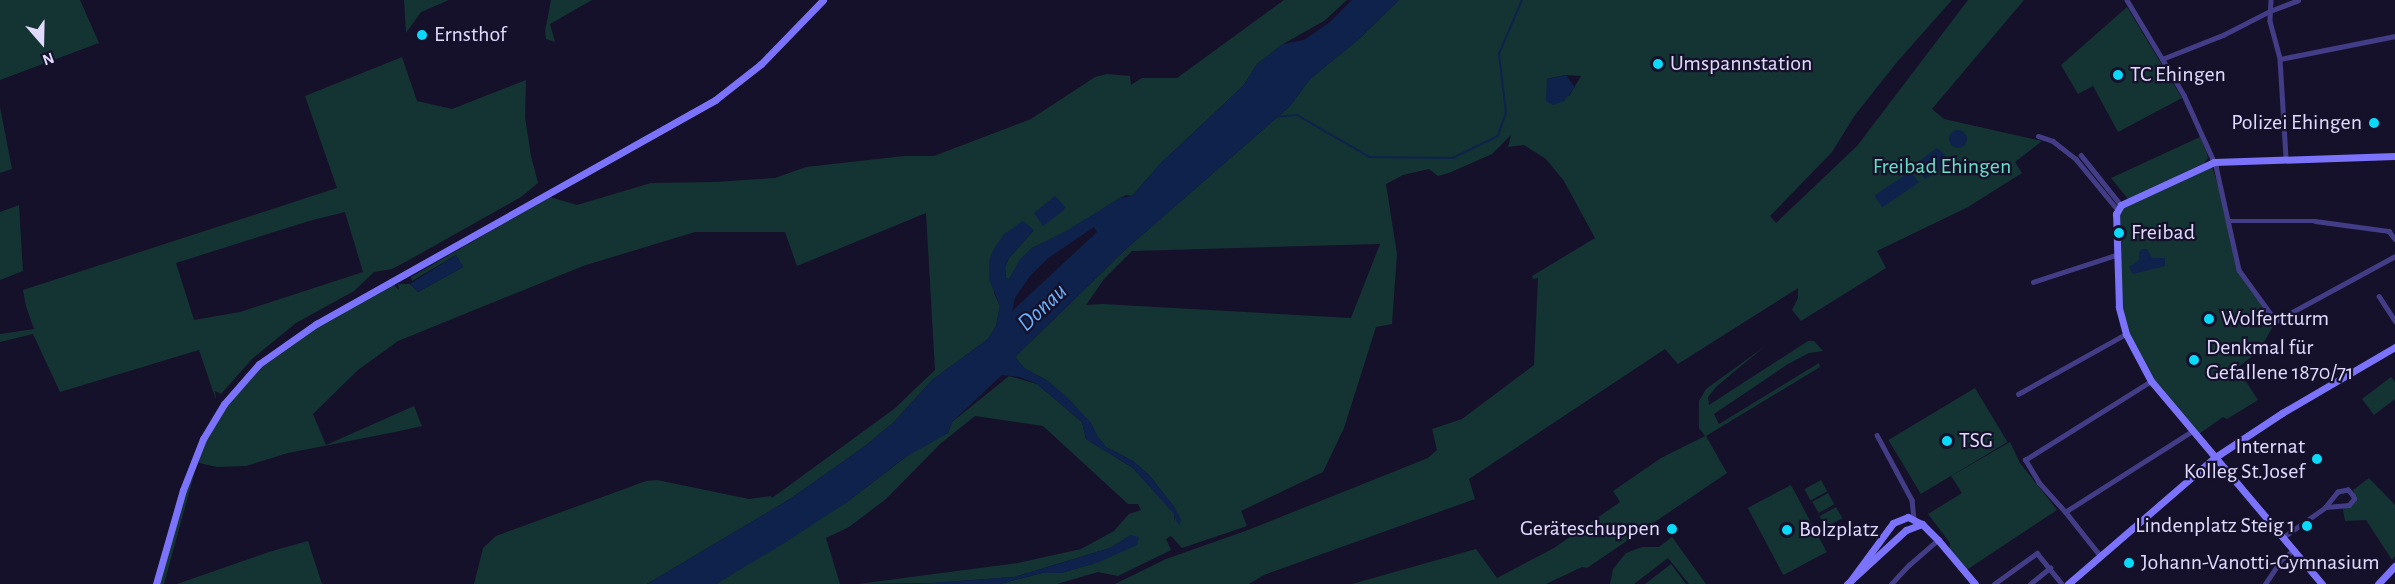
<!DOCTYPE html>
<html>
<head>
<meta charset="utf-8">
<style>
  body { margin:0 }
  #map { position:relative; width:2395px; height:584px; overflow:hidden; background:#16112a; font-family:"Alegreya Sans",sans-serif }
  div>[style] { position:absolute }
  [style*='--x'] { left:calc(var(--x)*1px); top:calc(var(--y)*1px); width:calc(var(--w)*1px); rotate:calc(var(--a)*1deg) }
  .green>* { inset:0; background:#143333; transform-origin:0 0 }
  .water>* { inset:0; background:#0e224c; transform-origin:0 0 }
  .round { border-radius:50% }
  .stream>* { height:1.5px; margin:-0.75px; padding:0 0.75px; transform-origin:0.75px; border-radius:0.75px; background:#0e224c }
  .street>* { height:4.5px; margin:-2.25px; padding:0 2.25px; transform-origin:2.25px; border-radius:2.25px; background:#433d87 }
  .secondary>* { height:7px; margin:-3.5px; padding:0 3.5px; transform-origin:3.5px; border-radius:3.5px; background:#7c73fc }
  .dots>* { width:16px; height:16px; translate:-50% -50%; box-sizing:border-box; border:3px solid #16112a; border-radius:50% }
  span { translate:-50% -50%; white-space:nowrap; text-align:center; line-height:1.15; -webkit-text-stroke:4.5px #16112a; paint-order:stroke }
  .poi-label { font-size:22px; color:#e0dafe }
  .left { translate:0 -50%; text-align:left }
  .right { translate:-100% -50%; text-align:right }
  .park-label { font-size:22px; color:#66dfc5 }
  .water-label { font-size:24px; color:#6ab3fc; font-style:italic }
  .north { position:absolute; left:12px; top:12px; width:60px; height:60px; -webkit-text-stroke:4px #16112a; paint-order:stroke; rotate:160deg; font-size:16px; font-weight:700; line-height:24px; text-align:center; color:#e0dafe }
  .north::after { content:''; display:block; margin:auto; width:21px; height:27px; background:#e0dafe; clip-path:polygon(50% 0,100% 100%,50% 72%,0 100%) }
</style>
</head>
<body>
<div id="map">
  <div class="green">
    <div style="clip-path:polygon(0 0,80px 0,99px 43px,0 80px)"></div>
    <div style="clip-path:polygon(404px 0,449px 0,421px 12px,406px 33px)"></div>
    <div style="clip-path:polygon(551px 0,592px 0,550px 24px,555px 42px,546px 39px,545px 31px)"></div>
    <div style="clip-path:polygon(1284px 0,1347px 0,1324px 21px,1283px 44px,1257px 64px,1244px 85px,1161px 163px,1132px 196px,1126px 195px,1120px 198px,1066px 232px,1032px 248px,1009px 279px,1006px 278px,1005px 267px,1009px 258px,1034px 230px,1004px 234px,994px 293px,1000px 306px,996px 326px,988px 339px,932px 380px,894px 422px,865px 446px,790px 499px,647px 584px,474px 584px,483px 548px,496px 536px,646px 481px,657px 480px,749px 499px,771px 496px,772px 498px,894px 409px,935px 370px,926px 213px,797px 266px,785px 232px,695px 232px,583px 266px,398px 341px,358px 370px,313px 414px,326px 445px,414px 406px,422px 426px,395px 432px,288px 453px,246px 466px,217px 467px,199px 463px,198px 459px,206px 442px,230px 401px,253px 375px,273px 357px,316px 327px,393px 284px,399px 290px,398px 284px,410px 284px,418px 292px,463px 267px,456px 255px,412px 281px,411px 277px,550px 197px,577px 205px,651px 183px,714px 182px,775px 178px,806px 167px,904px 156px,934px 156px,1031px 119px,1095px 77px,1107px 74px,1130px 76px,1131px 85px,1142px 78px,1177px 78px)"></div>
    <div style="clip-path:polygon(evenodd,1399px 0,1952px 0,1897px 62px,1855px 115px,1832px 152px,1770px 216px,1776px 223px,1857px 146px,1968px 0,2024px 0,1932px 109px,1944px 119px,2042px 141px,2015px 162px,2022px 173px,1968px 207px,1877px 251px,1886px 268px,1801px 321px,1792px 310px,1798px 298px,1798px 288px,1678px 364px,1665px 349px,1469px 479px,1475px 499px,1264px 575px,1249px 584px,1115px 584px,1166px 559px,1248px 530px,1428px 458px,1437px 450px,1432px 429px,1462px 419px,1534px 365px,1538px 278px,1533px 279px,1532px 276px,1595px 238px,1564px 181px,1546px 159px,1524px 145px,1508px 147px,1511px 135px,1492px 154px,1449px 173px,1438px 176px,1429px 169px,1403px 175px,1386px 184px,1397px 254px,1392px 324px,1376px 327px,1344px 428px,1323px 472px,1241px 511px,1247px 526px,1182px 548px,1171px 536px,1166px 539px,1171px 550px,1118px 576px,1098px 572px,1057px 584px,1000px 584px,1042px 573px,1061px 573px,1099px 562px,1131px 535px,1110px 548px,1014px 577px,933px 583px,858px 584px,1018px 563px,1081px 549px,1114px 531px,1129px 514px,1141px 510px,1138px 504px,1128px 504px,1043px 426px,975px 416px,940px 444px,886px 499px,849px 527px,826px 538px,840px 584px,716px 584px,847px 502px,915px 450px,948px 433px,952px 422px,1009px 376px,1037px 384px,1082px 422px,1086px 439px,1133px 468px,1174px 513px,1175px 523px,1175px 508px,1149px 475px,1133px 461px,1106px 447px,1097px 436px,1091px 423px,1048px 381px,1024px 368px,1015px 357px,1126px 249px,1290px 106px,1310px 79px,1359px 39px,1399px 0,1566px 75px,1581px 76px,1569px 96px,1547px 79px,1566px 75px,1399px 0,1380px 244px,1351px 318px,1103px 304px,1086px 305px,1104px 279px,1132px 251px,1380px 244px)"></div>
    <div style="clip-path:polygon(2127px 7px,2182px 98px,2118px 132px,2093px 86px,2078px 94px,2061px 65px)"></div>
    <div style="clip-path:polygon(evenodd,402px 57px,417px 101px,452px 109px,526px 80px,525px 117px,531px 156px,538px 183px,521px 197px,409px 260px,392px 269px,374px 272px,354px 291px,296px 323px,252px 359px,221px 394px,215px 391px,216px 400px,199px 350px,60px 392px,33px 334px,0 342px,0 334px,34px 329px,26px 306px,23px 290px,337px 188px,305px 96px,402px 57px,345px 212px,363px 272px,240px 312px,194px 320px,176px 263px,309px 221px,345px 212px)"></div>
    <div style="clip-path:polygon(0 107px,12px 169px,0 173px)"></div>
    <div style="clip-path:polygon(2200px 137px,2207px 153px,2208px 158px,2204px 163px,2128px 199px,2111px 178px)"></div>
    <div style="clip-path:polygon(2212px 167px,2230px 221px,2239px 270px,2276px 321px,2259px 351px,2237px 368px,2258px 400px,2227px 419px,2223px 417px,2196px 436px,2151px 381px,2126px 334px,2119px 307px,2115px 217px,2122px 205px)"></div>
    <div style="clip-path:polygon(19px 205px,23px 271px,0 280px,0 212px)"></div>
    <div style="clip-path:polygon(1808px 341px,1814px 341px,1823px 351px,1809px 353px,1788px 364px,1714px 414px,1719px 424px,1819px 363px,1820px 367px,1706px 436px,1727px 473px,1587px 568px,1582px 567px,1546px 584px,1352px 584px,1476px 549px,1497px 578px,1554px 548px,1620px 502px,1613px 491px,1661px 458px,1705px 436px,1699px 428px,1699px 401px,1706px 389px,1764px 347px,1717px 386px,1708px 397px,1709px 405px)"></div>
    <div style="clip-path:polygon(2391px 377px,2395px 382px,2395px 399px,2374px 415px,2362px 399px)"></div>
    <div style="left:1975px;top:388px;width:63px;height:101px;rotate:59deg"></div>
    <div style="clip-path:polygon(2010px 442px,2020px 463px,2057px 510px,1965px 571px,1949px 552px,1950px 543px,1928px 514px,1962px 493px,1951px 476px)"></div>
    <div style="clip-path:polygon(195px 471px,164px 584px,159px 584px,185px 493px)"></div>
    <div style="clip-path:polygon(2369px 478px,2395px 505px,2395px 556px,2392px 560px,2366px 520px,2345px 521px,2343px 509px,2356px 502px,2353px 490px)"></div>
    <div style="left:1821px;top:480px;width:13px;height:19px;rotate:61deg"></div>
    <div style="left:1791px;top:485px;width:76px;height:49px;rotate:62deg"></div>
    <div style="left:1828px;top:493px;width:13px;height:18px;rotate:61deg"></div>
    <div style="left:1836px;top:507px;width:13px;height:19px;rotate:61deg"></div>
    <div style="clip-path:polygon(1672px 537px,1706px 584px,1689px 584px,1668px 558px,1634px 584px,1610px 584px,1613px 569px,1626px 553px,1642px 547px,1659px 547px)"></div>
    <div style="clip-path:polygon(308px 541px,322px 584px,177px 584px,272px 551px)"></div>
    <div style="clip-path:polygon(1671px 564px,1686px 584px,1645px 584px)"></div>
  </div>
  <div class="water">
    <div style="clip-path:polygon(evenodd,1352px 0,1399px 0,1359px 39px,1310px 79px,1290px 106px,1126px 249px,1015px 357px,1024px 368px,1048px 381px,1068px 398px,1091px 423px,1097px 436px,1106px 447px,1133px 461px,1149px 475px,1175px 508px,1181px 520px,1179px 526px,1173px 513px,1133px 468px,1086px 439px,1082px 422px,1037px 384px,1020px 377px,1002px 375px,952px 422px,948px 433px,904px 458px,847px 502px,786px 542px,716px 584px,647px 584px,790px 499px,865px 446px,894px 422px,932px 380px,988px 339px,996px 326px,1000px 306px,989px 279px,989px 262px,993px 250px,1004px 234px,1023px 221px,1034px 230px,1009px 258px,1005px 267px,1006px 278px,1009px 279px,1020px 259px,1032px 248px,1066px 231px,1120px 198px,1132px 196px,1161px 163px,1244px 85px,1257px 64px,1283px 44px,1304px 40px,1330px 22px,1352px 0,1094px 227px,1097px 232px,1012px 311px,1015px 298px,1030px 276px,1047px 259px,1094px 227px)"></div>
    <div style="clip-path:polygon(1566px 75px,1575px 87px,1564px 101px,1553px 105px,1546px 101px,1547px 79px)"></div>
    <div class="round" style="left:1949px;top:130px;width:18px;height:18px"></div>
    <div style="clip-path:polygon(1937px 148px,1946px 156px,1945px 165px,1925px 179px,1914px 165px)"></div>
    <div style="left:1911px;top:171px;width:14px;height:44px;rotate:56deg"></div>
    <div style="clip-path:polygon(1055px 196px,1065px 207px,1064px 210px,1043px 226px,1034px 213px)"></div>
    <div style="clip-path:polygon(2142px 249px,2147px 249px,2152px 258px,2165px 258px,2165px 266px,2133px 274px,2129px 267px,2139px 260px,2139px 252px)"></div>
    <div style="clip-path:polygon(456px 255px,463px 267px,418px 292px,410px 284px)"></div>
    <div style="clip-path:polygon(1131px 535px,1139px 537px,1137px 545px,1099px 562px,1061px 573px,1042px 573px,1000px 584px,915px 584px,1014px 577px,1110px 548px)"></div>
  </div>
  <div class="stream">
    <div style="--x:1274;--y:117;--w:23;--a:-5"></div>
    <div style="--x:1297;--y:115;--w:84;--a:29.9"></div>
    <div style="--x:1370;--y:157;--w:83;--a:0.7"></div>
    <div style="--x:1453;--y:158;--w:50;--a:-26.1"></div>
    <div style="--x:1498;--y:136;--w:24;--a:-71"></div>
    <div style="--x:1506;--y:113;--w:59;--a:-96.8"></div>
    <div style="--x:1499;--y:54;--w:59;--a:-66.9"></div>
  </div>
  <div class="street">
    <div style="--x:2127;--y:0;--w:111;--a:59"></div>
    <div style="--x:2184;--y:95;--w:78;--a:65.7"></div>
    <div style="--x:2216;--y:166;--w:107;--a:77.5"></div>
    <div style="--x:2239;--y:270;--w:63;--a:54"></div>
    <div style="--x:2276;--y:321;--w:136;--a:-28.6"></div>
    <div style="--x:2271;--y:0;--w:21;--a:93"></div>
    <div style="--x:2270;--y:21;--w:39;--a:75"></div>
    <div style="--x:2280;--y:59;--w:99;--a:86.5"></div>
    <div style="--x:2162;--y:59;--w:66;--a:-21.5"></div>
    <div style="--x:2223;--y:35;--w:53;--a:-27.1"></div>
    <div style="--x:2270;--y:11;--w:30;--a:-21"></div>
    <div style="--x:2280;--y:59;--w:117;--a:-11.3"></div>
    <div style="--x:2038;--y:136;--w:16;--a:18"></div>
    <div style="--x:2053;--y:141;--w:29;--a:38"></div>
    <div style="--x:2076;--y:159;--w:65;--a:50.6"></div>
    <div style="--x:2081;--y:155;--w:64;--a:51.3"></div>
    <div style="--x:2230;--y:221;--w:85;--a:0"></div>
    <div style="--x:2315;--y:221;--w:75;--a:7.7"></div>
    <div style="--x:2389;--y:231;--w:10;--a:53"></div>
    <div style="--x:2033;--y:282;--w:87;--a:-18"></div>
    <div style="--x:2379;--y:296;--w:30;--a:57"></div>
    <div style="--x:2018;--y:394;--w:124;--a:-29.1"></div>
    <div style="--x:1877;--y:435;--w:74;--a:61.7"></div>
    <div style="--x:1912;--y:500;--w:19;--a:84"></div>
    <div style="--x:2065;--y:512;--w:39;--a:-132"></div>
    <div style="--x:2039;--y:483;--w:27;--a:-121"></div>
    <div style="--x:2025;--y:460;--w:149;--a:-32.1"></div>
    <div style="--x:2282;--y:538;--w:54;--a:-35.2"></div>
    <div style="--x:2326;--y:507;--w:23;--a:-5"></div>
    <div style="--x:2349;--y:505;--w:8;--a:-50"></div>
    <div style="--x:2354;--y:499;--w:3;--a:-108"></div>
    <div style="--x:2353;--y:496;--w:8;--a:-130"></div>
    <div style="--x:2348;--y:490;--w:10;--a:169"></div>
    <div style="--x:2338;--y:492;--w:19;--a:129"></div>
    <div style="--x:2100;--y:556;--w:56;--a:-128.5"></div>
    <div style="--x:2065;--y:512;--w:151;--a:-32.5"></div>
    <div style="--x:1891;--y:584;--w:26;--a:-47"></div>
    <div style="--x:1909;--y:565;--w:38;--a:-41"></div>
    <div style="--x:1994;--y:584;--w:53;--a:-35.8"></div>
    <div style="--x:2037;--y:553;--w:40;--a:51"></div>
    <div style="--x:2030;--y:584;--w:26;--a:-39"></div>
    <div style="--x:2265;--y:584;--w:29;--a:-56"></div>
    <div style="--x:2281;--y:560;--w:14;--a:-39"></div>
  </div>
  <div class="secondary">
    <div style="--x:1851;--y:580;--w:71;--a:-53.6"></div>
    <div style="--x:1893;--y:523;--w:16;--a:-22"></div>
    <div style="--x:1908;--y:517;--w:16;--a:27"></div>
    <div style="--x:1922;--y:524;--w:23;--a:45"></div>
    <div style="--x:1938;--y:540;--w:57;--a:49.9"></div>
    <div style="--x:156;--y:584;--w:98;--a:-74"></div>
    <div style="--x:183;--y:490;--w:55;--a:-68.6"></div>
    <div style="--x:203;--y:439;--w:41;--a:-59"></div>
    <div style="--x:224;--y:404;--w:53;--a:-48.8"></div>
    <div style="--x:259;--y:364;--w:70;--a:-35.1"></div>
    <div style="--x:316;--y:324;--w:458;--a:-29.3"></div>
    <div style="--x:715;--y:100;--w:58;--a:-38"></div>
    <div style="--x:761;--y:64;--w:89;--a:-45.9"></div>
    <div style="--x:1847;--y:584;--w:80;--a:-42.5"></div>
    <div style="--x:1906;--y:530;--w:17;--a:-21"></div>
    <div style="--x:2068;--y:584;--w:193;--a:-40.8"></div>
    <div style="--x:2214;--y:458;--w:82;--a:-33.5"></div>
    <div style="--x:2282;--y:413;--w:131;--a:-30.3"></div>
    <div style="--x:2322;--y:584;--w:265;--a:-130.1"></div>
    <div style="--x:2151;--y:381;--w:53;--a:-118"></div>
    <div style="--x:2126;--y:334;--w:28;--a:-105"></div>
    <div style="--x:2119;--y:307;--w:93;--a:-91.8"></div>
    <div style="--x:2116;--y:214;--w:10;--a:-61"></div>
    <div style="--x:2121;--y:205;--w:102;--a:-24.8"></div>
    <div style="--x:2214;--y:162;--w:181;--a:-1.9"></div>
    <div style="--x:2378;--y:584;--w:25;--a:-47"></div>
  </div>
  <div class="dots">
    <div style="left:422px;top:35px;background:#0adafa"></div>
    <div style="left:1658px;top:64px;background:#0adafa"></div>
    <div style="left:2118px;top:75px;background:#0adafa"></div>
    <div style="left:2374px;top:123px;background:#0adafa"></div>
    <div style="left:2119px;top:233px;background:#0adafa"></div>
    <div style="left:2209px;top:319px;background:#0adafa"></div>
    <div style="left:2194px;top:360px;background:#0adafa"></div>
    <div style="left:1947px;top:441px;background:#0adafa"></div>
    <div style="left:2317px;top:459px;background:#0adafa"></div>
    <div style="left:2307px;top:526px;background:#0adafa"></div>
    <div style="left:1672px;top:529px;background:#0adafa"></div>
    <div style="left:1787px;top:530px;background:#0adafa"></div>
    <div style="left:2129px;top:563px;background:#0adafa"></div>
  </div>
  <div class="poi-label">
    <span class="left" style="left:434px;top:35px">Ernsthof</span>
    <span class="left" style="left:1670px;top:64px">Umspannstation</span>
    <span class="left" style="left:2130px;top:75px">TC Ehingen</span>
    <span class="right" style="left:2362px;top:123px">Polizei Ehingen</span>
    <span class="left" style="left:2131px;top:233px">Freibad</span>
    <span class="left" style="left:2221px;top:319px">Wolfertturm</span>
    <span class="left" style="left:2206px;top:360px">Denkmal für<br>Gefallene 1870/71</span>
    <span class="left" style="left:1959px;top:441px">TSG</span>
    <span class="right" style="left:2305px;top:459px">Internat<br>Kolleg St.Josef</span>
    <span class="right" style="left:2295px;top:526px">Lindenplatz Steig 1</span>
    <span class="right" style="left:1660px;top:529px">Geräteschuppen</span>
    <span class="left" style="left:1799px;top:530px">Bolzplatz</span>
    <span class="left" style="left:2141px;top:563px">Johann-Vanotti-Gymnasium</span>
  </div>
  <div class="park-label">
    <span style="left:1942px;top:167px">Freibad Ehingen</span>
  </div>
  <div class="water-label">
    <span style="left:1043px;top:308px;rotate:-43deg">Donau</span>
  </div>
  <div class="north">N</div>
</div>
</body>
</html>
